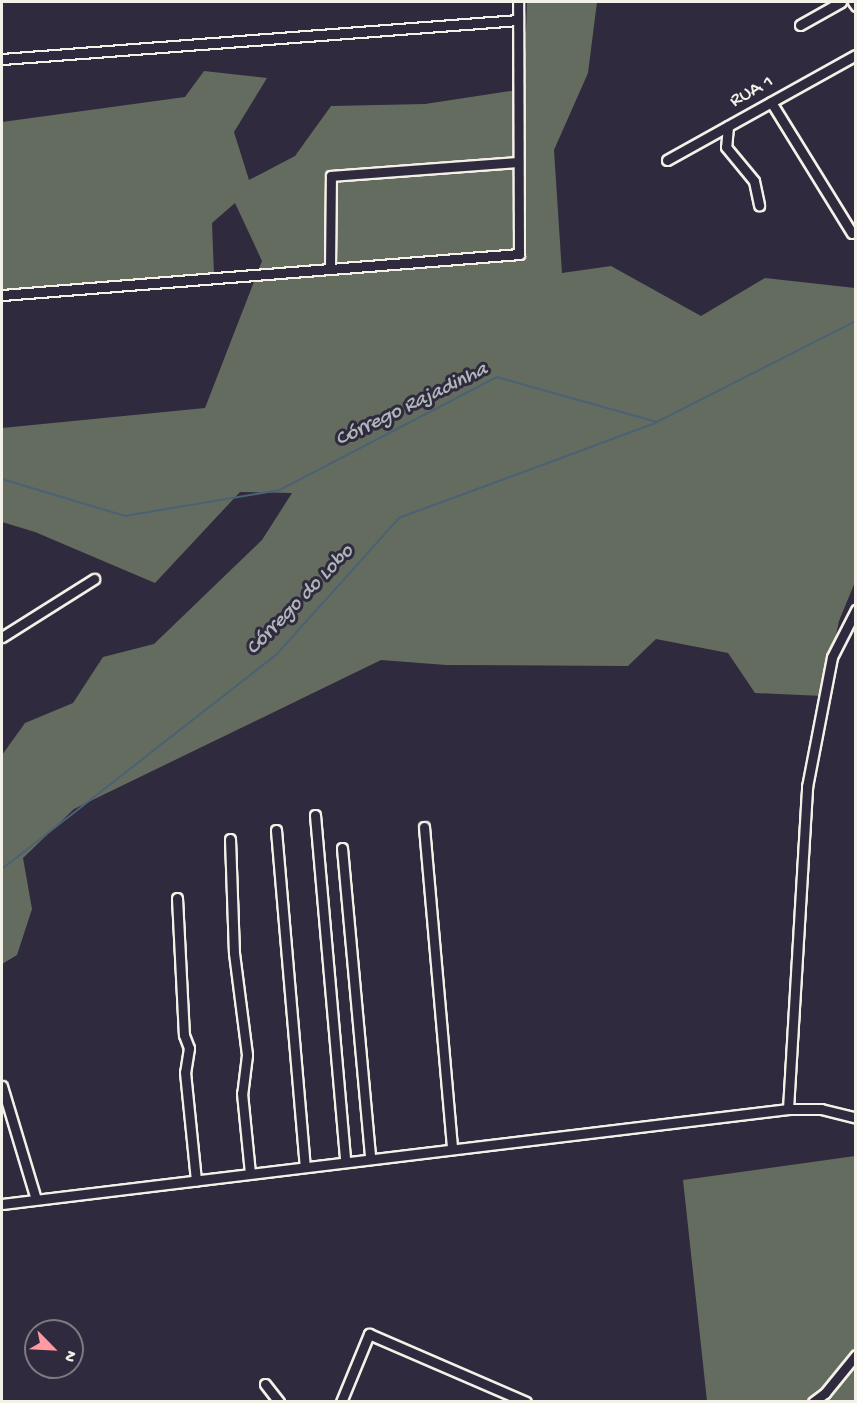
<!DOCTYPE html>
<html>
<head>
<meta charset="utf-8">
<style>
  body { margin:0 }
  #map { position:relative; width:857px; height:1403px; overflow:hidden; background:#2f2a3d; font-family:"Gochi Hand",sans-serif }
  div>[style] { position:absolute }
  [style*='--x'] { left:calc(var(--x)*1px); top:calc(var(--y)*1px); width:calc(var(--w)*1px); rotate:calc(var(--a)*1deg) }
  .green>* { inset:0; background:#646c5f }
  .stream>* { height:1.5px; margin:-0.75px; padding:0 0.75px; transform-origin:0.75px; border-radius:0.75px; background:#4b6175 }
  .roads { filter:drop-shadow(2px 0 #f4f1e8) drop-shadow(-2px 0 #f4f1e8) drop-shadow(0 2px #f4f1e8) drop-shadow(0 -2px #f4f1e8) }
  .minor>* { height:9px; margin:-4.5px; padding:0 4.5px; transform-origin:4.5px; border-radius:4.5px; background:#2f2a3d }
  span { translate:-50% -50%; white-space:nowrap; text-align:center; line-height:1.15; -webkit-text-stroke:6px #2f2a3d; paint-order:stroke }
  .street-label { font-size:20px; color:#f4f1e8 }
  .water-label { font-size:21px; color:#b0b7ba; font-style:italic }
  .frame { position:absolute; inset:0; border:3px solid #f4f1e8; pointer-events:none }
  .north { position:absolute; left:24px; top:1319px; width:60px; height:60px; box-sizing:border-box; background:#2f2a3d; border:2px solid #7e7a81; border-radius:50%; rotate:114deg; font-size:16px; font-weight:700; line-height:24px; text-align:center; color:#f4f1e8 }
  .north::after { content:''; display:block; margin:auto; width:21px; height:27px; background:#ff9aa2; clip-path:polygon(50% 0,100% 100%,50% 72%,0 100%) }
</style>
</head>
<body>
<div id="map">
  <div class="green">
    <div style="clip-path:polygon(527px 2px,597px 2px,588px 73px,554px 150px,562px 273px,611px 266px,701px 316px,765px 278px,855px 288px,855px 582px,839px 621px,823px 696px,755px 693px,728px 653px,656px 639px,628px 666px,446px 665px,381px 660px,74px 809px,23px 858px,32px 909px,17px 955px,2px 964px,2px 755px,25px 723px,73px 703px,103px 657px,154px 644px,262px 540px,292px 493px,240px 492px,155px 583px,35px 532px,2px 522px,2px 428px,205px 408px,262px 261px,235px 203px,212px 223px,214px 275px,2px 291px,2px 122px,185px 97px,204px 71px,267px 78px,234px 132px,249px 180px,295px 156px,331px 106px,425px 104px,524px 89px)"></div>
    <div style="clip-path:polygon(855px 1156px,855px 1401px,707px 1401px,683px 1180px)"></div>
  </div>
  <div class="stream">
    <div style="--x:2;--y:479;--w:128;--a:16.7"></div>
    <div style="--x:125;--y:516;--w:157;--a:-9.5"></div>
    <div style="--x:280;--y:490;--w:245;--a:-27.5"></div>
    <div style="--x:497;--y:377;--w:166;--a:15.7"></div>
    <div style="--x:657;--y:422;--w:223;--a:-26.9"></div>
    <div style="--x:2;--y:869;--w:350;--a:-38"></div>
    <div style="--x:278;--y:653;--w:181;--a:-48.1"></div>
    <div style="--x:399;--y:518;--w:274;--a:-20.3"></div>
  </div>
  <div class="roads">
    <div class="minor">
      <div style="--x:853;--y:2;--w:5;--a:53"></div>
      <div style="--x:800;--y:25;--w:47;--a:-29.3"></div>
      <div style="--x:2;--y:59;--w:517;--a:-4.32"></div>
      <div style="--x:771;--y:102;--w:154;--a:58.3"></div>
      <div style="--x:728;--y:126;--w:21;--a:95"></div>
      <div style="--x:726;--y:147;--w:44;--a:50.5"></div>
      <div style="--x:754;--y:181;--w:25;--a:78"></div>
      <div style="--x:667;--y:160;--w:216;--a:-29.1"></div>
      <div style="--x:330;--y:267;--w:91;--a:-89.4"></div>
      <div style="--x:331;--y:176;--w:186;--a:-4.3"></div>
      <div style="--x:2;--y:295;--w:519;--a:-4.53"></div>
      <div style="--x:519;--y:254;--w:252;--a:-90.2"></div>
      <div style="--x:2;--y:637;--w:109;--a:-32.2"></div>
      <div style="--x:315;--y:815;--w:347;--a:85"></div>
      <div style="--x:424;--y:827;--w:323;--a:85"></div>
      <div style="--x:276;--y:830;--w:337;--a:85.1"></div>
      <div style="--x:230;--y:839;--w:114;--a:88"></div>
      <div style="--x:234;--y:953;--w:103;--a:82.7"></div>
      <div style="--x:247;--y:1055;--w:38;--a:97"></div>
      <div style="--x:242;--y:1093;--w:80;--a:84.3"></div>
      <div style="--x:342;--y:848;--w:311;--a:84.8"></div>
      <div style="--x:177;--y:898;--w:137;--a:87.1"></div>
      <div style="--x:184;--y:1035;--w:14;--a:69"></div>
      <div style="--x:189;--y:1048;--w:24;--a:99"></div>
      <div style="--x:185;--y:1072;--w:109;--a:84.2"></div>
      <div style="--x:2;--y:1086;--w:118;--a:73.3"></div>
      <div style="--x:788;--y:1109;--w:323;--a:-86.6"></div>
      <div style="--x:807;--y:787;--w:132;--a:-79.1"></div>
      <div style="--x:832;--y:657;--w:53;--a:-62.9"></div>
      <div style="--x:2;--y:1204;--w:792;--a:-6.89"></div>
      <div style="--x:788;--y:1109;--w:33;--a:0"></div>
      <div style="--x:821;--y:1109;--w:36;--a:14"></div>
      <div style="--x:265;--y:1384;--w:23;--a:52"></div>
      <div style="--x:341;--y:1402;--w:74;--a:-67.6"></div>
      <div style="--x:369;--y:1334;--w:171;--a:23.4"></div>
      <div style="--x:813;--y:1402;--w:15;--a:-37"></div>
      <div style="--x:825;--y:1393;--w:49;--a:-50.8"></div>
    </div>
  </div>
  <div class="street-label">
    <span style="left:752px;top:92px;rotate:-29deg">RUA 1</span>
  </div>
  <div class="water-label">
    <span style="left:412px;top:406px;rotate:-26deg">Córrego Rajadinha</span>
    <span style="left:301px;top:601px;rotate:-46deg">Córrego do Lobo</span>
  </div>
  <div class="frame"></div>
  <div class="north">N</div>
</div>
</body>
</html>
